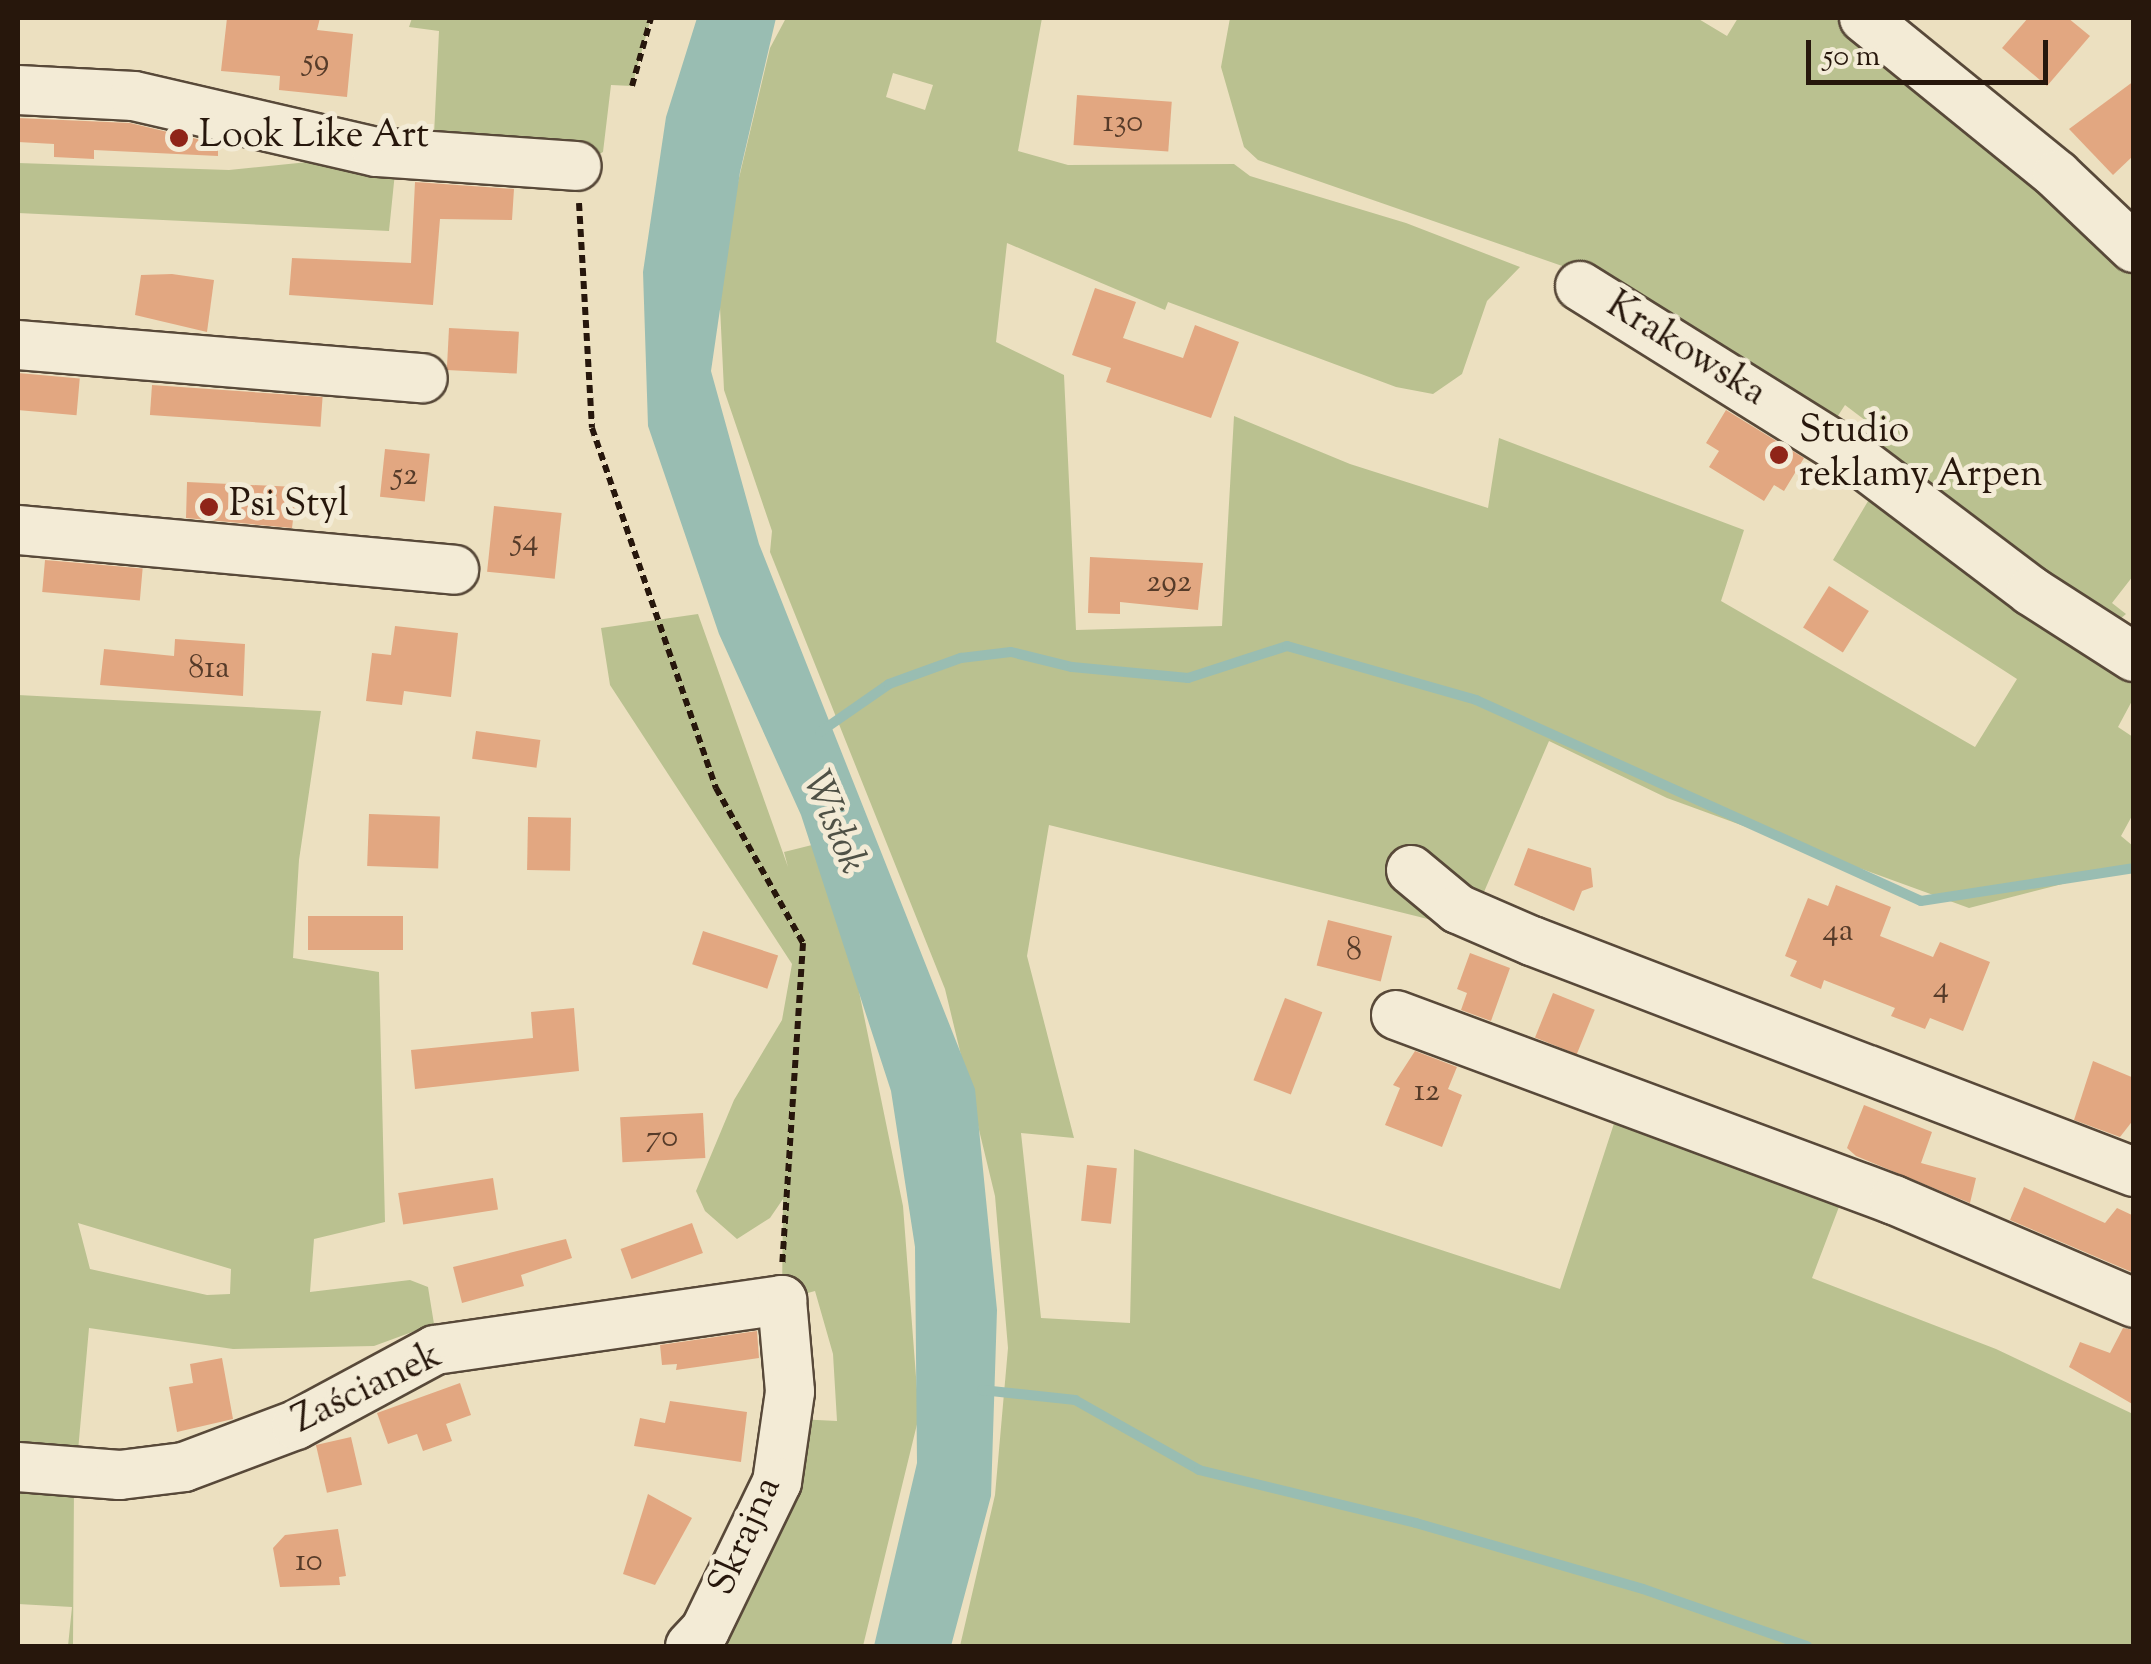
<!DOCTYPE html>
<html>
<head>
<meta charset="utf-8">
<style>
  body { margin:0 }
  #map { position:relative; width:2151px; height:1664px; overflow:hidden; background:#ece0c0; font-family:"Sorts Mill Goudy",serif }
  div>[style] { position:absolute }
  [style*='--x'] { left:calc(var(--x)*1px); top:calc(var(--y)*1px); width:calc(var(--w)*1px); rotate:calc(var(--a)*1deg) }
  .green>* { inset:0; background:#bac190 }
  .water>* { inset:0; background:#99bdb2 }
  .stream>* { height:10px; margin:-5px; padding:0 5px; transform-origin:5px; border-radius:5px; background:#99bdb2 }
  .building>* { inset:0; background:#e2a781; transform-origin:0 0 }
  .path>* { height:6px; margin-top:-3px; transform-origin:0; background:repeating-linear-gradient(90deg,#27170c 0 8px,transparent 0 13px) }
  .roads { filter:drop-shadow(2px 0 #584939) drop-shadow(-2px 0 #584939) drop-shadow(0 2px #584939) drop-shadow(0 -2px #584939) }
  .minor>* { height:48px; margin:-24px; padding:0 24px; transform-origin:24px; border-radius:24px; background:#f3ebd6 }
  .dots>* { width:28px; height:28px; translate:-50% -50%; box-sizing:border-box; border:5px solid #f3ebd6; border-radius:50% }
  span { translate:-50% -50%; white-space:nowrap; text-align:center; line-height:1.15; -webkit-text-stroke:10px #f3ebd6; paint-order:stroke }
  .number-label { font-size:32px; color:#563b29 }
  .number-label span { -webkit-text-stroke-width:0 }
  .poi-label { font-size:38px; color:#27170c }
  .left { translate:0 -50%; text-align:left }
  .street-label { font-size:38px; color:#27170c }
  .water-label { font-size:40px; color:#4f5146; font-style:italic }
  .frame { position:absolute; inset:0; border:20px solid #27170c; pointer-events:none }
  .scale { position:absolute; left:1806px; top:40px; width:242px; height:45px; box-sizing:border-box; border:5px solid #27170c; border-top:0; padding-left:12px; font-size:30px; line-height:35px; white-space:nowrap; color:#27170c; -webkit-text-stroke:8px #f3ebd6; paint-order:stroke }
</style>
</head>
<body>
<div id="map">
  <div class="green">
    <div style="clip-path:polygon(412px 18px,651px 18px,632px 86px,611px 85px,603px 152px,577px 166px,433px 156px,439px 31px,409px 27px)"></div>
    <div style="clip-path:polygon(evenodd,786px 18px,1042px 18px,1018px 151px,1068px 165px,1234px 164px,1250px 176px,1406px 223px,1520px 267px,1487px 301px,1462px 374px,1433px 394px,1396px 387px,1168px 302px,1165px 310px,1007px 243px,996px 342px,1064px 375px,1076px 630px,1222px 626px,1234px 416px,1350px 464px,1488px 508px,1499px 438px,1744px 530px,1721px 601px,1975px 747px,2017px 679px,1833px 560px,1877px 486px,2133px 669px,2133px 699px,2118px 727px,2133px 737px,2133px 814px,2121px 836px,2133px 846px,2133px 866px,1969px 908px,1667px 798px,1549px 741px,1468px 929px,1049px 825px,1027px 956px,1074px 1138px,1021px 1133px,1041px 1318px,1130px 1323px,1134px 1149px,1560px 1289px,1620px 1105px,1845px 1191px,1812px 1278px,1996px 1349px,2133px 1414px,2133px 1646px,960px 1646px,995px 1495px,1008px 1348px,995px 1196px,945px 989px,770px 552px,772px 531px,724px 390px,718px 266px,770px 48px,786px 18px,893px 73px,933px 85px,925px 110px,886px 97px,893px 73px)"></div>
    <div style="clip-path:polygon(1230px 18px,1697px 18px,1727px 36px,1738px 18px,1850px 18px,2133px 263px,2133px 576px,2112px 603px,2126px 614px,2114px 624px,1866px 446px,1878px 430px,1845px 405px,1832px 425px,1568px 268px,1258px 160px,1244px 147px,1221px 67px)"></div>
    <div style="clip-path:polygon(397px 153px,389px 231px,18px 213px,18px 163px,229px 170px)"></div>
    <div style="clip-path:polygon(698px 614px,788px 867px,784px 852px,812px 845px,847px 933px,903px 1206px,919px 1416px,863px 1646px,698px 1646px,797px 1419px,837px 1421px,833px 1354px,815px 1291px,782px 1300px,783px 1199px,770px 1218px,737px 1239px,705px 1211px,696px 1191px,734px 1100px,782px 1020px,792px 964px,610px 685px,601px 628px)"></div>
    <div style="clip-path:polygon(evenodd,18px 695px,321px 711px,299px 860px,293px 958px,379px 972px,385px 1222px,314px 1239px,310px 1292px,410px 1280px,428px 1287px,434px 1324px,374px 1346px,233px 1349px,89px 1328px,77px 1462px,18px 1457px,18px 695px,78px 1223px,231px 1269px,230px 1294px,207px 1295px,90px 1269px,78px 1223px)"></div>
    <div style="clip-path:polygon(18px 1476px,74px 1487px,73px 1646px,68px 1646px,72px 1607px,18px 1604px)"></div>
  </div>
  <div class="water">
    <div style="clip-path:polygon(697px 18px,776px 18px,740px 172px,711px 371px,759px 544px,975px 1089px,997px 1310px,991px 1496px,951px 1646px,874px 1646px,917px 1463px,915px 1247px,891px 1091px,801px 815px,719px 634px,648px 426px,643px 272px,666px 117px)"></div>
  </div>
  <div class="stream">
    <div style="--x:820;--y:732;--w:84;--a:-34.8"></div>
    <div style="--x:889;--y:684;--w:77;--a:-19.9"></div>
    <div style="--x:961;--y:658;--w:50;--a:-6.8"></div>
    <div style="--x:1011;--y:652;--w:63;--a:13.8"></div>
    <div style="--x:1072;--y:667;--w:117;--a:5.4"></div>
    <div style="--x:1188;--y:678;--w:104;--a:-17.9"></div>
    <div style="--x:1287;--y:646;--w:197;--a:15.9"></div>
    <div style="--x:1476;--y:700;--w:488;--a:24.3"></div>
    <div style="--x:1921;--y:901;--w:216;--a:-8.8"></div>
    <div style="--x:982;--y:1390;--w:94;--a:6.1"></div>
    <div style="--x:1075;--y:1400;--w:142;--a:29.4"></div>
    <div style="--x:1199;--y:1470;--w:223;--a:13.7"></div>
    <div style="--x:1416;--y:1523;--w:236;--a:16.2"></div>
    <div style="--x:1643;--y:1589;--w:174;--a:19.2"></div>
  </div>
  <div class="building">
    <div style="clip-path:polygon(227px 18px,320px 18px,317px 30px,353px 34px,347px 97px,279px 90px,280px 76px,221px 71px)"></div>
    <div style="clip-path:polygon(2028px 18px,2068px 18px,2090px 36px,2047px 86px,2002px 48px)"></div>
    <div style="clip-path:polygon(2134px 81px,2134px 155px,2113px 175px,2069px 129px)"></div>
    <div style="left:1077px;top:95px;width:95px;height:50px;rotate:4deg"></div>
    <div style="clip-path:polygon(18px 118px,130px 123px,218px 144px,218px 156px,94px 150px,94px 159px,54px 157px,54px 144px,18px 142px)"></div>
    <div style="clip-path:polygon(415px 182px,514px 189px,512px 220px,440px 219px,433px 305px,289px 295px,292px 258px,411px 263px)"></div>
    <div style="clip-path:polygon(172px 274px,214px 280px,207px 332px,135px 315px,141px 275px)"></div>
    <div style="clip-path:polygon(1095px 288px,1136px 302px,1123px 338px,1183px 358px,1195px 325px,1239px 342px,1211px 418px,1106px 382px,1111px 368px,1072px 355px)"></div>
    <div style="left:449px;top:328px;width:70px;height:42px;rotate:3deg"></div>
    <div style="left:18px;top:373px;width:62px;height:37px;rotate:5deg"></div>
    <div style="left:152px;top:385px;width:171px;height:30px;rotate:4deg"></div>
    <div style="clip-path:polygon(1726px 410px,1804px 458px,1784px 491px,1774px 485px,1764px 501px,1709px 467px,1719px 451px,1706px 443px)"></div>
    <div style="left:385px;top:449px;width:45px;height:48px;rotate:6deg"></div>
    <div style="clip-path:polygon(187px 482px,297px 487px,292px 528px,186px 518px)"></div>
    <div style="left:494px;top:506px;width:68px;height:66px;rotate:6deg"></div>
    <div style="clip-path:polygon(1090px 557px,1203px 563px,1198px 610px,1120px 602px,1120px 614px,1088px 613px)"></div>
    <div style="left:45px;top:560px;width:98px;height:32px;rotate:5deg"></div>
    <div style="left:1829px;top:586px;width:47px;height:49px;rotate:32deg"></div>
    <div style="clip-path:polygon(395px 626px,458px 633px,451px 697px,404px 691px,402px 705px,366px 701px,372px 653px,391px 655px)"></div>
    <div style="clip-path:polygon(175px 639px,245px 644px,243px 696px,100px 685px,104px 649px,174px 656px)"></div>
    <div style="left:476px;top:731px;width:65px;height:28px;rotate:8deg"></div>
    <div style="left:369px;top:814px;width:71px;height:52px;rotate:2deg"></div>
    <div style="left:528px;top:817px;width:43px;height:53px;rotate:1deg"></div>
    <div style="clip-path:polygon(1528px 848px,1591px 868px,1593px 887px,1582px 891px,1574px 911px,1514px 885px)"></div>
    <div style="clip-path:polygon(1836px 885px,1891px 907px,1880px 936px,1933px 957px,1940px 942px,1990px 962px,1963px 1031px,1930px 1018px,1925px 1029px,1891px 1016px,1895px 1008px,1824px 980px,1821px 989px,1790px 976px,1797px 961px,1785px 956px,1808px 898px,1828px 906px)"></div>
    <div style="left:403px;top:916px;width:34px;height:95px;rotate:90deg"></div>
    <div style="left:1328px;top:920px;width:66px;height:47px;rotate:14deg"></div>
    <div style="left:703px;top:931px;width:79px;height:35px;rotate:18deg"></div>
    <div style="clip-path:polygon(1470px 953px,1510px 968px,1491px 1021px,1461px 1010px,1467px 993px,1457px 989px)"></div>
    <div style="left:1553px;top:993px;width:45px;height:48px;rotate:22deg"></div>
    <div style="left:1285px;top:998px;width:40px;height:88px;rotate:21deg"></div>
    <div style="clip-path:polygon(574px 1008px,579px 1071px,415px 1089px,411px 1050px,533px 1038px,531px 1012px)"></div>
    <div style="clip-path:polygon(1415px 1051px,1457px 1067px,1448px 1089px,1462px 1095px,1442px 1147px,1385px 1125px,1400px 1088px,1393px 1085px)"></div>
    <div style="clip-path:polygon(2093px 1061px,2134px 1078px,2134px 1119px,2120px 1137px,2074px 1120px)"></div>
    <div style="clip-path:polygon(1864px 1105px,1932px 1132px,1921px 1163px,1976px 1178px,1970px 1203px,1856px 1156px,1847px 1148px)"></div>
    <div style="left:703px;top:1113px;width:45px;height:83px;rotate:87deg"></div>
    <div style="left:1087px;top:1165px;width:30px;height:56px;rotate:6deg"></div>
    <div style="left:493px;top:1178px;width:32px;height:96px;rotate:81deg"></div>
    <div style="clip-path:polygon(2024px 1187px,2105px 1223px,2117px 1208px,2134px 1216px,2134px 1273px,2010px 1220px)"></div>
    <div style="left:692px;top:1223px;width:32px;height:76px;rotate:70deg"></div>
    <div style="clip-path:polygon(566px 1239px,572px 1258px,521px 1275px,524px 1286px,462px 1303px,453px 1267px)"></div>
    <div style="clip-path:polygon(2123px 1328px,2134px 1330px,2134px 1405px,2069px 1367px,2080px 1342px,2110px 1353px)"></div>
    <div style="clip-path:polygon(757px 1331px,759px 1358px,676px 1370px,677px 1364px,662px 1365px,660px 1345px)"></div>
    <div style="clip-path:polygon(222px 1358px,233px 1419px,177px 1432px,169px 1387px,193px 1383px,190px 1364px)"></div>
    <div style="clip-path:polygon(460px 1383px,471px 1415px,446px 1424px,452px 1441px,423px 1451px,417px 1434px,388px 1444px,377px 1413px)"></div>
    <div style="clip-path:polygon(670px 1401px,747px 1412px,741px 1462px,634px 1446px,640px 1418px,665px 1423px)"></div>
    <div style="left:351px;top:1437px;width:49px;height:36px;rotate:77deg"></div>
    <div style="clip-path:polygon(648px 1494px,692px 1518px,655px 1585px,623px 1574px)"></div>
    <div style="clip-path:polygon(338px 1529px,346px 1576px,339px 1577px,340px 1585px,280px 1587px,273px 1548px,285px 1535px)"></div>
  </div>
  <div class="path">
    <div style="--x:632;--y:86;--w:71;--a:-74.4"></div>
    <div style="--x:579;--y:203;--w:225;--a:86.7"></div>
    <div style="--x:592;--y:428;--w:381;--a:71"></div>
    <div style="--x:716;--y:788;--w:178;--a:60.7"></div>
    <div style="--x:803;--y:943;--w:323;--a:93.7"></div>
  </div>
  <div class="roads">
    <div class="minor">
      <div style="--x:1864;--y:18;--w:249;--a:39.1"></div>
      <div style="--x:2057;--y:175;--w:106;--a:43.5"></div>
      <div style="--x:18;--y:90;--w:116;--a:3"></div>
      <div style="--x:134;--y:96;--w:249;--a:13"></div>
      <div style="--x:377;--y:152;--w:200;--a:4"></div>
      <div style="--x:1580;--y:286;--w:323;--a:32"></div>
      <div style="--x:1854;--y:457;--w:222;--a:37.1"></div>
      <div style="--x:2031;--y:591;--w:122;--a:32.7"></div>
      <div style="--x:18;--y:345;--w:406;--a:4.7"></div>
      <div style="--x:18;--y:530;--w:438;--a:5.2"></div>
      <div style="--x:1411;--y:870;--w:61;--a:39.7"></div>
      <div style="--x:1458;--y:909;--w:81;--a:23.4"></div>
      <div style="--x:1532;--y:941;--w:645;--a:20.99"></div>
      <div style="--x:1396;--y:1015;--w:531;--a:20.38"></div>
      <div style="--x:1894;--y:1200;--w:261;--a:23.2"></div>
      <div style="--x:18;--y:1467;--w:102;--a:4.5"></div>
      <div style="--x:120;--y:1475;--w:64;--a:-7.1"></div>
      <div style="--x:184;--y:1467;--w:120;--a:-20.6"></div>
      <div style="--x:296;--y:1425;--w:158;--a:-28.3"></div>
      <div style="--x:435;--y:1350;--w:351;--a:-8.2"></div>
      <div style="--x:782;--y:1300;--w:92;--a:85"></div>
      <div style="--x:790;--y:1392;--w:91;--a:98.2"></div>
      <div style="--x:777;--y:1482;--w:165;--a:115.9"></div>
      <div style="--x:705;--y:1630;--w:22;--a:133"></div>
    </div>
  </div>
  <div class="dots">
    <div style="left:179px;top:138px;background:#8f2418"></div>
    <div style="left:1779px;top:455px;background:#8f2418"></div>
    <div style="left:209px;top:507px;background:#8f2418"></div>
  </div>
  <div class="number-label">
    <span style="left:316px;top:62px">59</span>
    <span style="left:1123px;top:123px">130</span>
    <span style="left:405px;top:476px">52</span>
    <span style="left:525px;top:542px">54</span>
    <span style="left:1169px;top:583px">292</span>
    <span style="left:209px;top:669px">81a</span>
    <span style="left:1838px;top:932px">4a</span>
    <span style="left:1354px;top:951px">8</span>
    <span style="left:1941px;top:989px">4</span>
    <span style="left:1427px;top:1092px">12</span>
    <span style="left:662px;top:1138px">70</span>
    <span style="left:309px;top:1562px">10</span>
  </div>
  <div class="poi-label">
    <span class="left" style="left:199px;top:138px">Look Like Art</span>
    <span class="left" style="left:1799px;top:455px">Studio<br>reklamy Arpen</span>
    <span class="left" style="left:229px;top:507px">Psi Styl</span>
  </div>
  <div class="street-label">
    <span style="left:1685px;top:351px;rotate:32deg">Krakowska</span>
    <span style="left:368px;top:1390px;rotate:-26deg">Zaścianek</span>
    <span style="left:747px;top:1537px;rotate:-66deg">Skrajna</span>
  </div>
  <div class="water-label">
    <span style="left:832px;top:823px;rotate:67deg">Wisłok</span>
  </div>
  <div class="frame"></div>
  <div class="scale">50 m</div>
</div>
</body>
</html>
